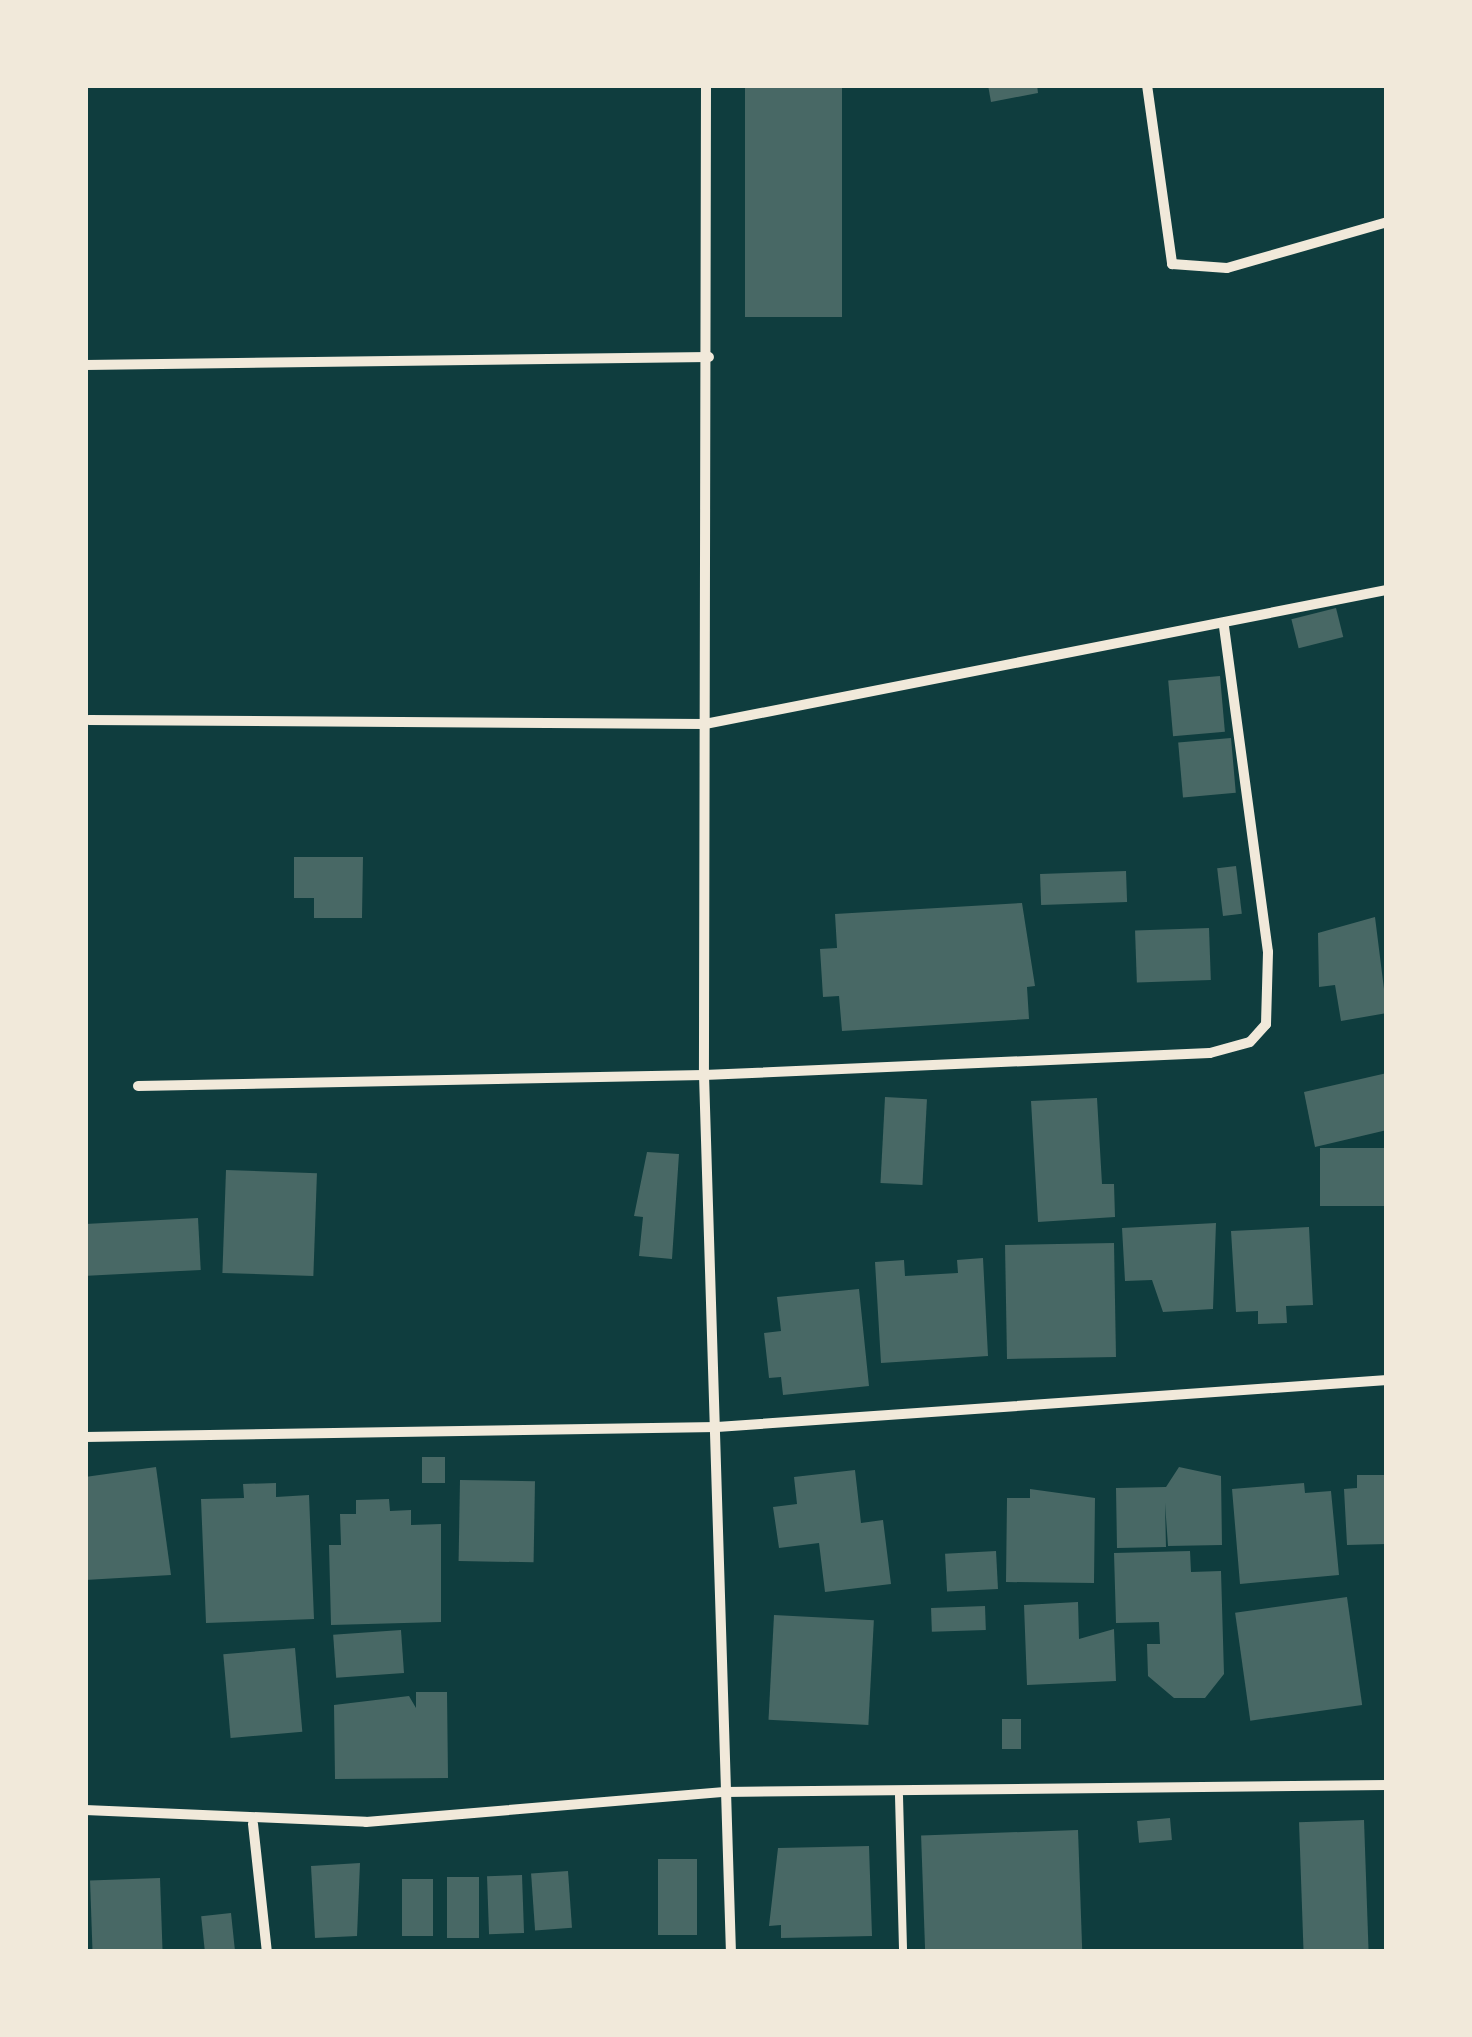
<!DOCTYPE html>
<html>
<head>
<meta charset="utf-8">
<style>
  body { margin:0 }
  #map { position:relative; width:1472px; height:2037px; overflow:hidden; background:#0f3d3e; font-family:Lato,sans-serif }
  div>[style] { position:absolute }
  [style*='--x'] { left:calc(var(--x)*1px); top:calc(var(--y)*1px); width:calc(var(--w)*1px); rotate:calc(var(--a)*1deg) }
  .building>* { inset:0; background:#486865; transform-origin:0 0 }
  .service>* { height:8px; margin:-4px; padding:0 4px; transform-origin:4px; border-radius:4px; background:#f1e9da }
  .minor>* { height:10px; margin:-5px; padding:0 5px; transform-origin:5px; border-radius:5px; background:#f1e9da }
  span { translate:-50% -50%; white-space:nowrap; text-align:center; line-height:1.15; -webkit-text-stroke:8px #f1e9da; paint-order:stroke }
  .frame { position:absolute; inset:0; border:88px solid #f1e9da; pointer-events:none }
</style>
</head>
<body>
<div id="map">
  <div class="building">
    <div style="left:745px;top:85px;width:97px;height:232px"></div>
    <div style="clip-path:polygon(988px 85px,1037px 85px,1038px 93px,991px 102px)"></div>
    <div style="left:1336px;top:608px;width:30px;height:46px;rotate:76deg"></div>
    <div style="left:1220px;top:676px;width:56px;height:52px;rotate:85deg"></div>
    <div style="left:1231px;top:738px;width:55px;height:53px;rotate:85deg"></div>
    <div style="clip-path:polygon(294px 857px,363px 857px,362px 918px,314px 918px,314px 898px,294px 898px)"></div>
    <div style="left:1236px;top:866px;width:48px;height:19px;rotate:83deg"></div>
    <div style="left:1126px;top:871px;width:31px;height:86px;rotate:88deg"></div>
    <div style="clip-path:polygon(1022px 903px,1035px 986px,1027px 987px,1029px 1019px,842px 1031px,839px 996px,823px 997px,820px 949px,837px 948px,835px 914px)"></div>
    <div style="clip-path:polygon(1375px 917px,1387px 1013px,1341px 1021px,1335px 985px,1319px 987px,1318px 933px)"></div>
    <div style="left:1209px;top:928px;width:52px;height:74px;rotate:88deg"></div>
    <div style="clip-path:polygon(1387px 1073px,1387px 1130px,1315px 1147px,1304px 1092px)"></div>
    <div style="left:885px;top:1097px;width:42px;height:86px;rotate:3deg"></div>
    <div style="clip-path:polygon(1097px 1098px,1102px 1184px,1114px 1184px,1115px 1217px,1038px 1222px,1031px 1101px)"></div>
    <div style="left:1387px;top:1148px;width:58px;height:67px;rotate:90deg"></div>
    <div style="clip-path:polygon(647px 1152px,679px 1154px,672px 1259px,639px 1256px,643px 1217px,634px 1216px)"></div>
    <div style="left:226px;top:1170px;width:91px;height:103px;rotate:2deg"></div>
    <div style="left:198px;top:1218px;width:52px;height:113px;rotate:87deg"></div>
    <div style="clip-path:polygon(1216px 1223px,1213px 1309px,1163px 1312px,1152px 1280px,1125px 1281px,1122px 1228px)"></div>
    <div style="clip-path:polygon(1309px 1227px,1313px 1305px,1286px 1306px,1287px 1323px,1258px 1324px,1258px 1311px,1236px 1312px,1231px 1231px)"></div>
    <div style="left:1114px;top:1243px;width:114px;height:109px;rotate:89deg"></div>
    <div style="clip-path:polygon(983px 1258px,988px 1356px,881px 1363px,875px 1262px,904px 1260px,905px 1276px,958px 1273px,957px 1260px)"></div>
    <div style="clip-path:polygon(859px 1289px,869px 1386px,783px 1395px,781px 1377px,769px 1378px,764px 1333px,781px 1331px,777px 1297px)"></div>
    <div style="left:445px;top:1457px;width:26px;height:23px;rotate:90deg"></div>
    <div style="clip-path:polygon(156px 1467px,171px 1575px,85px 1580px,85px 1477px)"></div>
    <div style="clip-path:polygon(1179px 1467px,1221px 1476px,1222px 1545px,1168px 1546px,1165px 1503px,1166px 1547px,1117px 1548px,1116px 1488px,1166px 1487px)"></div>
    <div style="clip-path:polygon(855px 1470px,861px 1523px,883px 1520px,891px 1584px,825px 1592px,819px 1543px,779px 1548px,773px 1507px,797px 1504px,794px 1477px)"></div>
    <div style="clip-path:polygon(1357px 1475px,1387px 1475px,1387px 1544px,1347px 1545px,1344px 1489px,1357px 1488px)"></div>
    <div style="left:460px;top:1480px;width:75px;height:81px;rotate:1deg"></div>
    <div style="clip-path:polygon(276px 1483px,276px 1497px,309px 1495px,314px 1619px,206px 1623px,201px 1499px,244px 1498px,243px 1484px)"></div>
    <div style="clip-path:polygon(1304px 1483px,1305px 1493px,1331px 1491px,1339px 1575px,1240px 1584px,1232px 1489px)"></div>
    <div style="clip-path:polygon(1030px 1489px,1095px 1498px,1094px 1583px,1006px 1582px,1007px 1498px,1030px 1498px)"></div>
    <div style="clip-path:polygon(389px 1499px,390px 1511px,411px 1510px,411px 1525px,441px 1524px,441px 1622px,331px 1625px,329px 1545px,341px 1545px,340px 1514px,356px 1514px,356px 1500px)"></div>
    <div style="left:996px;top:1551px;width:38px;height:51px;rotate:87deg"></div>
    <div style="clip-path:polygon(1190px 1551px,1191px 1572px,1221px 1571px,1224px 1674px,1205px 1698px,1174px 1698px,1148px 1676px,1147px 1644px,1160px 1644px,1159px 1622px,1116px 1623px,1114px 1553px)"></div>
    <div style="left:1347px;top:1597px;width:109px;height:113px;rotate:82deg"></div>
    <div style="clip-path:polygon(1078px 1602px,1079px 1639px,1114px 1629px,1116px 1681px,1027px 1685px,1024px 1605px)"></div>
    <div style="left:985px;top:1606px;width:24px;height:54px;rotate:88deg"></div>
    <div style="left:774px;top:1615px;width:100px;height:105px;rotate:3deg"></div>
    <div style="left:401px;top:1630px;width:43px;height:68px;rotate:86deg"></div>
    <div style="left:295px;top:1648px;width:84px;height:72px;rotate:85deg"></div>
    <div style="clip-path:polygon(416px 1692px,447px 1692px,448px 1778px,335px 1779px,334px 1705px,409px 1696px,416px 1708px)"></div>
    <div style="left:1002px;top:1719px;width:19px;height:30px"></div>
    <div style="left:1170px;top:1818px;width:22px;height:33px;rotate:85deg"></div>
    <div style="left:1364px;top:1820px;width:132px;height:65px;rotate:88deg"></div>
    <div style="left:1078px;top:1830px;width:122px;height:157px;rotate:88deg"></div>
    <div style="clip-path:polygon(869px 1846px,872px 1936px,781px 1938px,781px 1925px,769px 1926px,778px 1848px)"></div>
    <div style="left:658px;top:1859px;width:39px;height:76px"></div>
    <div style="clip-path:polygon(360px 1863px,357px 1936px,315px 1938px,311px 1866px)"></div>
    <div style="left:568px;top:1871px;width:57px;height:37px;rotate:86deg"></div>
    <div style="left:522px;top:1875px;width:58px;height:35px;rotate:88deg"></div>
    <div style="left:479px;top:1877px;width:61px;height:32px;rotate:90deg"></div>
    <div style="left:160px;top:1878px;width:74px;height:70px;rotate:88deg"></div>
    <div style="left:402px;top:1879px;width:31px;height:57px"></div>
    <div style="left:231px;top:1913px;width:39px;height:30px;rotate:84deg"></div>
  </div>
  <div class="service">
    <div style="--x:899;--y:1796;--w:156;--a:88.5"></div>
  </div>
  <div class="minor">
    <div style="--x:706;--y:85;--w:990;--a:90.12"></div>
    <div style="--x:704;--y:1075;--w:877;--a:88.24"></div>
    <div style="--x:1147;--y:85;--w:181;--a:82"></div>
    <div style="--x:1172;--y:264;--w:55;--a:4.2"></div>
    <div style="--x:1227;--y:268;--w:166;--a:-16"></div>
    <div style="--x:85;--y:365;--w:624;--a:-0.73"></div>
    <div style="--x:89;--y:720;--w:616;--a:0.37"></div>
    <div style="--x:705;--y:724;--w:695;--a:-11.12"></div>
    <div style="--x:138;--y:1086;--w:566;--a:-1.11"></div>
    <div style="--x:704;--y:1075;--w:506;--a:-2.49"></div>
    <div style="--x:1210;--y:1053;--w:41;--a:-15.4"></div>
    <div style="--x:1250;--y:1042;--w:24;--a:-48"></div>
    <div style="--x:1266;--y:1024;--w:72;--a:-88.4"></div>
    <div style="--x:1268;--y:952;--w:329;--a:-97.7"></div>
    <div style="--x:85;--y:1437;--w:632;--a:-0.91"></div>
    <div style="--x:717;--y:1427;--w:672;--a:-4.01"></div>
    <div style="--x:85;--y:1810;--w:281;--a:2.4"></div>
    <div style="--x:366;--y:1822;--w:360;--a:-4.8"></div>
    <div style="--x:725;--y:1792;--w:662;--a:-0.61"></div>
    <div style="--x:253;--y:1824;--w:129;--a:83.8"></div>
  </div>
  <div class="frame"></div>
</div>
</body>
</html>
